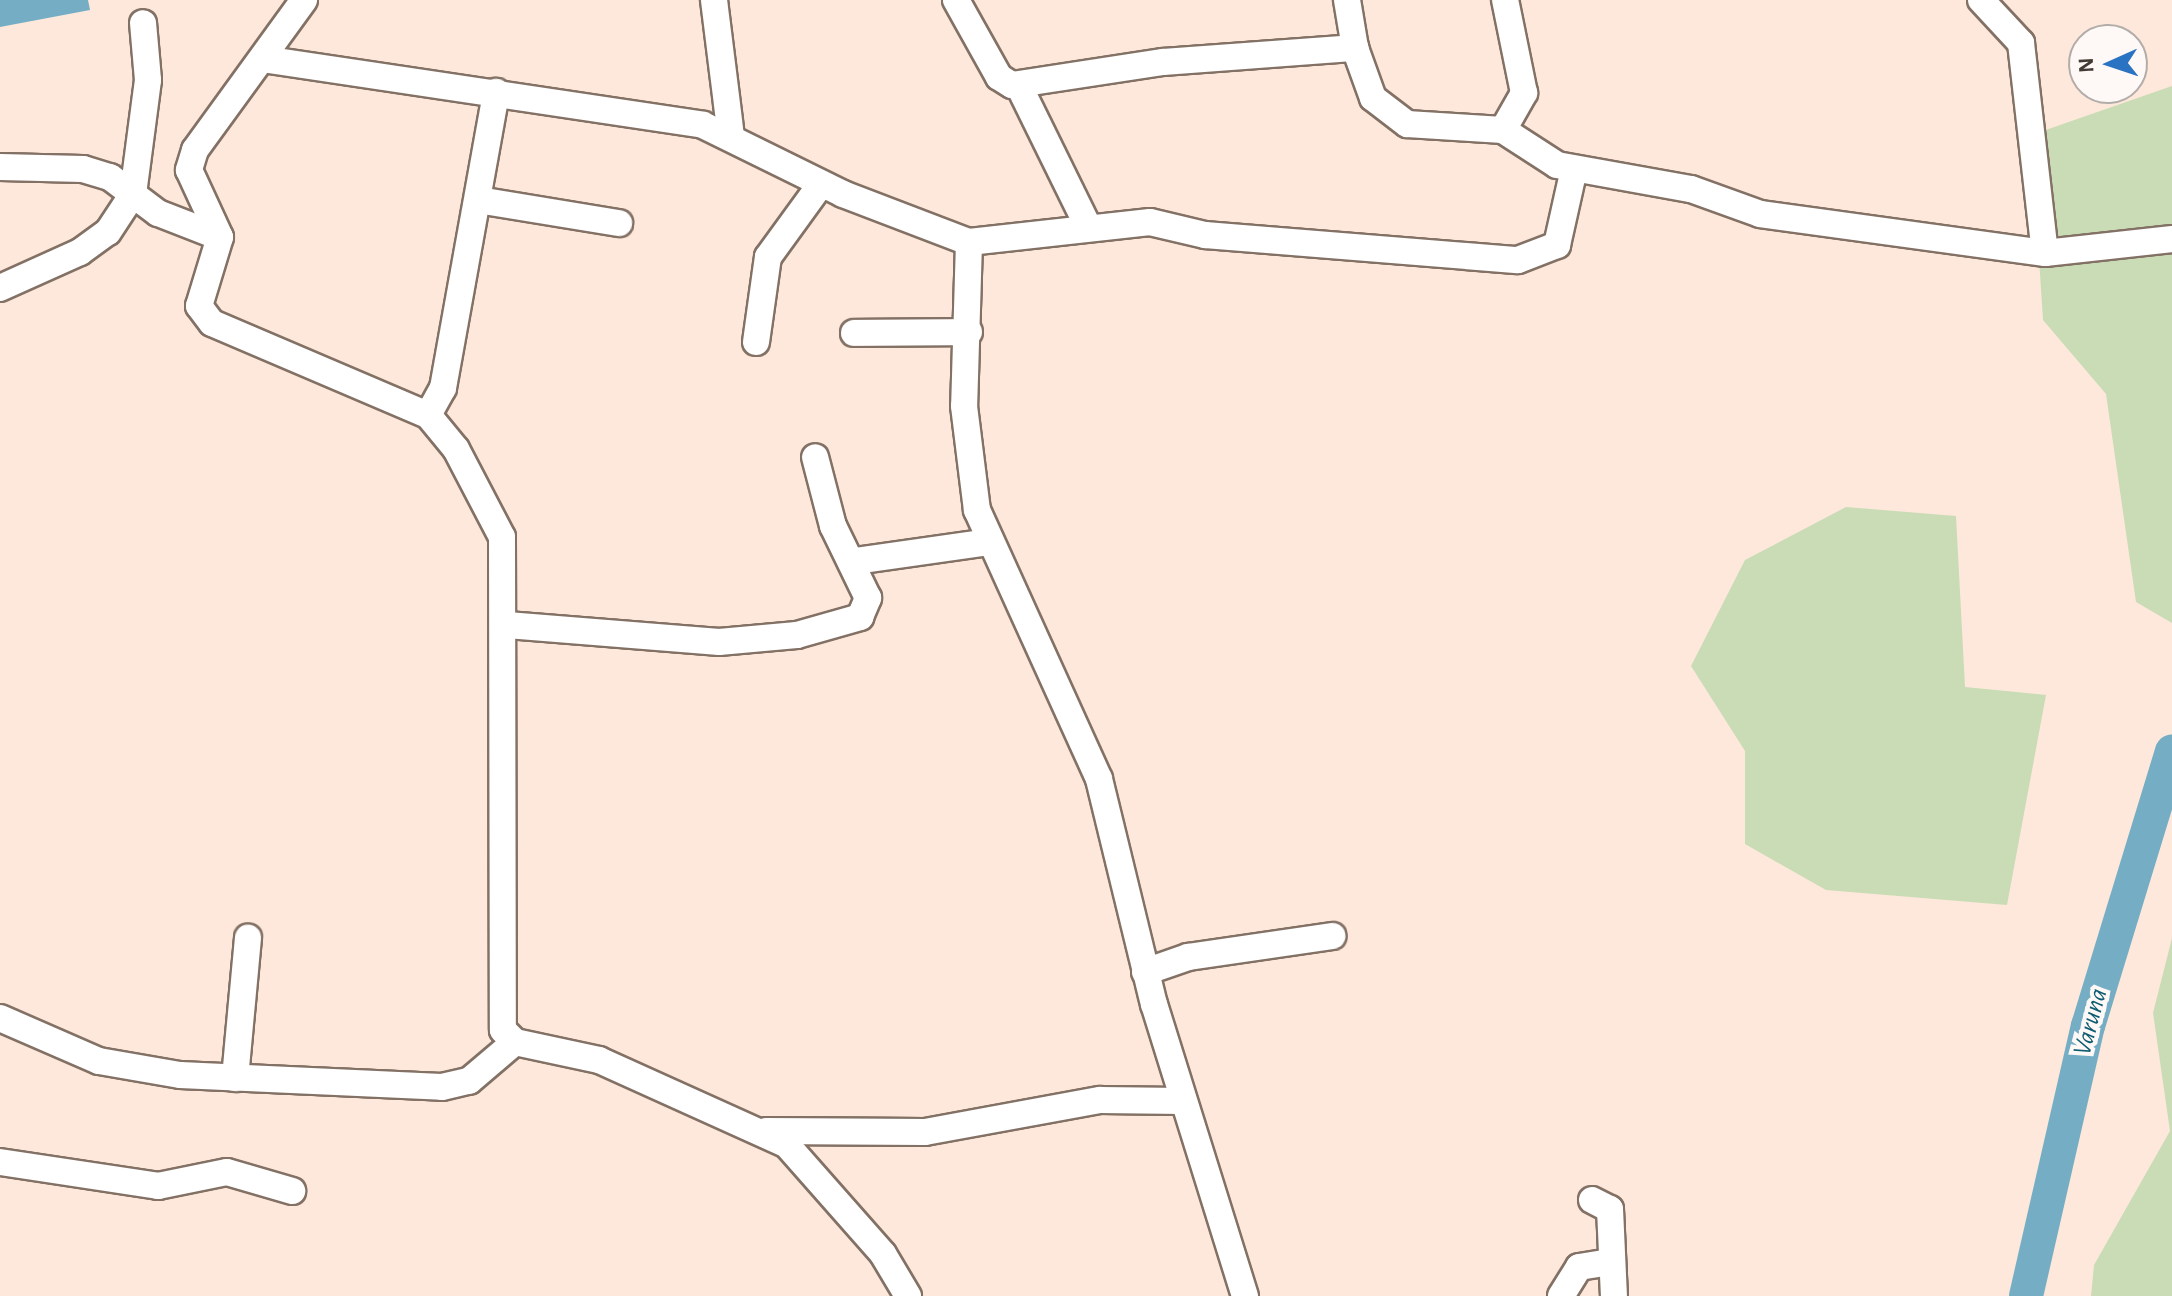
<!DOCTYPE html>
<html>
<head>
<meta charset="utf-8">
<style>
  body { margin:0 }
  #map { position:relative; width:2172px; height:1296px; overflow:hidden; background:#fde8db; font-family:"Alegreya Sans",sans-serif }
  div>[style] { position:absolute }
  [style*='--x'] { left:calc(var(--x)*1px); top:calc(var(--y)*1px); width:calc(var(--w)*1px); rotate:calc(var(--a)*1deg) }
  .green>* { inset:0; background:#c9dcb5 }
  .water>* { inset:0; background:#75aec4 }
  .river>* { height:34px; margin:-17px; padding:0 17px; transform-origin:17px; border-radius:17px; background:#75aec4 }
  .roads { filter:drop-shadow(2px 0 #837165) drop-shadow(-2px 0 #837165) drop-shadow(0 2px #837165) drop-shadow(0 -2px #837165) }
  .minor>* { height:26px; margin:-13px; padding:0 13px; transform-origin:13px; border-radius:13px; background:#fff }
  span { translate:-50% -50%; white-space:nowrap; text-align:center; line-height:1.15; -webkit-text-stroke:8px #fef9f7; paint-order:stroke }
  .water-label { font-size:26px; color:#0e5c72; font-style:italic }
  .north { position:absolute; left:2068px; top:24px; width:80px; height:80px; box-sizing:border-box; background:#fef9f7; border:2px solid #b3ada9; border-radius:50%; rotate:267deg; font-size:22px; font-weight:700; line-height:32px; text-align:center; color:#423a34 }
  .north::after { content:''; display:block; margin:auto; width:28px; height:36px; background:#2a73c3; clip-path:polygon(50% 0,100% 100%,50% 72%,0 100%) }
</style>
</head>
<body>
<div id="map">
  <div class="green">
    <div style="clip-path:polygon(2172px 86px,2172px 623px,2136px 602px,2106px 394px,2043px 320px,2031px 135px)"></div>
    <div style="clip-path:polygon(1846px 507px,1956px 516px,1965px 687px,2046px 695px,2007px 905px,1826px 890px,1745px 844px,1745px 751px,1691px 666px,1745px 560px)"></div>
    <div style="clip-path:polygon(2172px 938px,2172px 1296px,2091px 1296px,2094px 1265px,2170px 1131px,2153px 1013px)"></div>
  </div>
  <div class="water">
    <div style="clip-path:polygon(0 0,88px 0,90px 10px,0 27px)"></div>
  </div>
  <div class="river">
    <div style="--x:2026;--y:1296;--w:277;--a:-77.1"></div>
    <div style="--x:2088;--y:1026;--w:287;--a:-73"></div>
  </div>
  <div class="roads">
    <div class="minor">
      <div style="--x:304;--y:0;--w:185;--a:126"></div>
      <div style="--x:195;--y:150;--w:21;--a:107"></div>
      <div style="--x:189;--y:170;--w:74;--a:65.2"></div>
      <div style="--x:220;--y:237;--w:72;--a:106.9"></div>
      <div style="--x:199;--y:306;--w:21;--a:53"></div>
      <div style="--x:212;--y:323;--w:235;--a:23.1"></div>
      <div style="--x:428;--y:415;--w:44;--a:50.5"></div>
      <div style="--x:456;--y:449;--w:99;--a:62.4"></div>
      <div style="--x:502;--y:537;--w:493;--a:89.9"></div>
      <div style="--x:503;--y:1030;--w:17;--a:45"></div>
      <div style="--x:515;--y:1042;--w:86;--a:12.1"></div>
      <div style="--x:599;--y:1060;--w:206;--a:24.3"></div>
      <div style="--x:787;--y:1145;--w:145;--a:48.6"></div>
      <div style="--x:883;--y:1254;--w:49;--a:59.2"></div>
      <div style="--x:714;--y:0;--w:138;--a:82.9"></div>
      <div style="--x:956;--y:0;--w:88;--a:60.8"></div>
      <div style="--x:999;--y:77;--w:15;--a:32"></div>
      <div style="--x:1012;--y:85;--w:153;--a:-8.7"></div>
      <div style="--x:1163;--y:62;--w:193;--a:-4.2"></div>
      <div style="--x:1355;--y:48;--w:53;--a:70.2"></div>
      <div style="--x:1373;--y:98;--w:43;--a:37.4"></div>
      <div style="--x:1407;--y:124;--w:96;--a:3.6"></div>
      <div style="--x:1503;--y:130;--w:64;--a:32.9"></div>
      <div style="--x:1557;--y:165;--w:136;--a:10.2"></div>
      <div style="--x:1691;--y:189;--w:73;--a:19.9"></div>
      <div style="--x:1760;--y:214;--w:288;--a:7.8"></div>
      <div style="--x:2045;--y:253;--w:128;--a:-6.3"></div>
      <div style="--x:1347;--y:0;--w:49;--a:80.5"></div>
      <div style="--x:1981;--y:0;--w:59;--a:47.1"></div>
      <div style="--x:2021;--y:43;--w:211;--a:83.5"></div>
      <div style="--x:263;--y:59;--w:445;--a:8.5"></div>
      <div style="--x:703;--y:125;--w:156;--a:26.2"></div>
      <div style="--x:843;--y:194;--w:135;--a:20.9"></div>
      <div style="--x:969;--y:242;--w:164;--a:91.7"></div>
      <div style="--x:964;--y:406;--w:105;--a:82.9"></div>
      <div style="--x:977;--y:510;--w:295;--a:65.6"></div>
      <div style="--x:1099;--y:779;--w:232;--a:76.3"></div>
      <div style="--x:1154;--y:1004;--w:306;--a:72.7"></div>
      <div style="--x:1019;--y:86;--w:156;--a:63.8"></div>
      <div style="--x:1503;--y:130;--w:43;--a:-60.4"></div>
      <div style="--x:1524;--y:93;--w:95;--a:-101.5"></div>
      <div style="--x:0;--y:167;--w:83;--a:1.4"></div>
      <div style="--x:83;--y:169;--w:28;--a:17"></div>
      <div style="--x:110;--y:177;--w:60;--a:36.9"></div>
      <div style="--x:158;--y:213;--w:66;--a:21.2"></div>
      <div style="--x:478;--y:200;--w:143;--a:9.3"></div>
      <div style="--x:969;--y:242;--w:182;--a:-6.3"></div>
      <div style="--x:1150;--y:222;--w:57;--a:13.3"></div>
      <div style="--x:1205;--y:235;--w:314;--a:4.6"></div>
      <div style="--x:1518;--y:260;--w:42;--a:-21"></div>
      <div style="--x:1557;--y:245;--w:78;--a:-77.4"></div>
      <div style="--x:0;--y:288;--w:88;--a:-24.2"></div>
      <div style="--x:80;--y:252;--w:34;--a:-36"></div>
      <div style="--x:108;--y:232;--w:45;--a:-56.7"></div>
      <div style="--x:133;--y:194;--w:115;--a:-82.5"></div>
      <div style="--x:148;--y:80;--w:57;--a:-95"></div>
      <div style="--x:854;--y:333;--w:115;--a:-0.5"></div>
      <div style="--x:756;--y:342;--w:86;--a:-82"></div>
      <div style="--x:768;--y:257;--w:90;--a:-54"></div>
      <div style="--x:428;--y:415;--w:31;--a:-61"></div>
      <div style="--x:443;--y:388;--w:301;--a:-79.8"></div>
      <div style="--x:855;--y:561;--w:134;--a:-8.1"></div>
      <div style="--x:507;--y:625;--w:213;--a:4.6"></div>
      <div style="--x:719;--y:642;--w:78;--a:-5.1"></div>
      <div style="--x:797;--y:635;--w:66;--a:-15.9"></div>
      <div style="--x:860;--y:617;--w:21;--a:-67"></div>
      <div style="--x:868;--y:598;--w:80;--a:-115.9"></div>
      <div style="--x:833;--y:526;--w:71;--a:-104.6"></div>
      <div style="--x:1145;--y:972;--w:46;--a:-19.2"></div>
      <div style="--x:1188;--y:957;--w:146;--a:-8.3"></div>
      <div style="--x:0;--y:1018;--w:108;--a:23.5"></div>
      <div style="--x:99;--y:1061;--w:82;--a:9.8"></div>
      <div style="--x:180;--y:1075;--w:262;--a:2.6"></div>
      <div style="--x:442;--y:1087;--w:28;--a:-13"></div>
      <div style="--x:469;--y:1081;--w:60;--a:-40.3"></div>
      <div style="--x:235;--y:1078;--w:141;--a:-84.7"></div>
      <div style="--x:766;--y:1131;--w:159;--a:0.4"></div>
      <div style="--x:925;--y:1132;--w:178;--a:-10.4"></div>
      <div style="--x:1100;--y:1100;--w:83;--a:0.7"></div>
      <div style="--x:0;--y:1162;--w:160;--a:8.6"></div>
      <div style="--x:158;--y:1186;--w:70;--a:-11.5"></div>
      <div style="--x:227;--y:1172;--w:68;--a:16.3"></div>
      <div style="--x:1592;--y:1200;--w:20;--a:27"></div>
      <div style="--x:1610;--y:1209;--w:87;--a:87.4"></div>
      <div style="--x:1561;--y:1296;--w:34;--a:-58"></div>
      <div style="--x:1579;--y:1267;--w:31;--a:-9"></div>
    </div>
  </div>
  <div class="water-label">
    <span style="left:2091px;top:1022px;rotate:-75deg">Varuna</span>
  </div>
  <div class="north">N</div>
</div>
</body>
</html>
